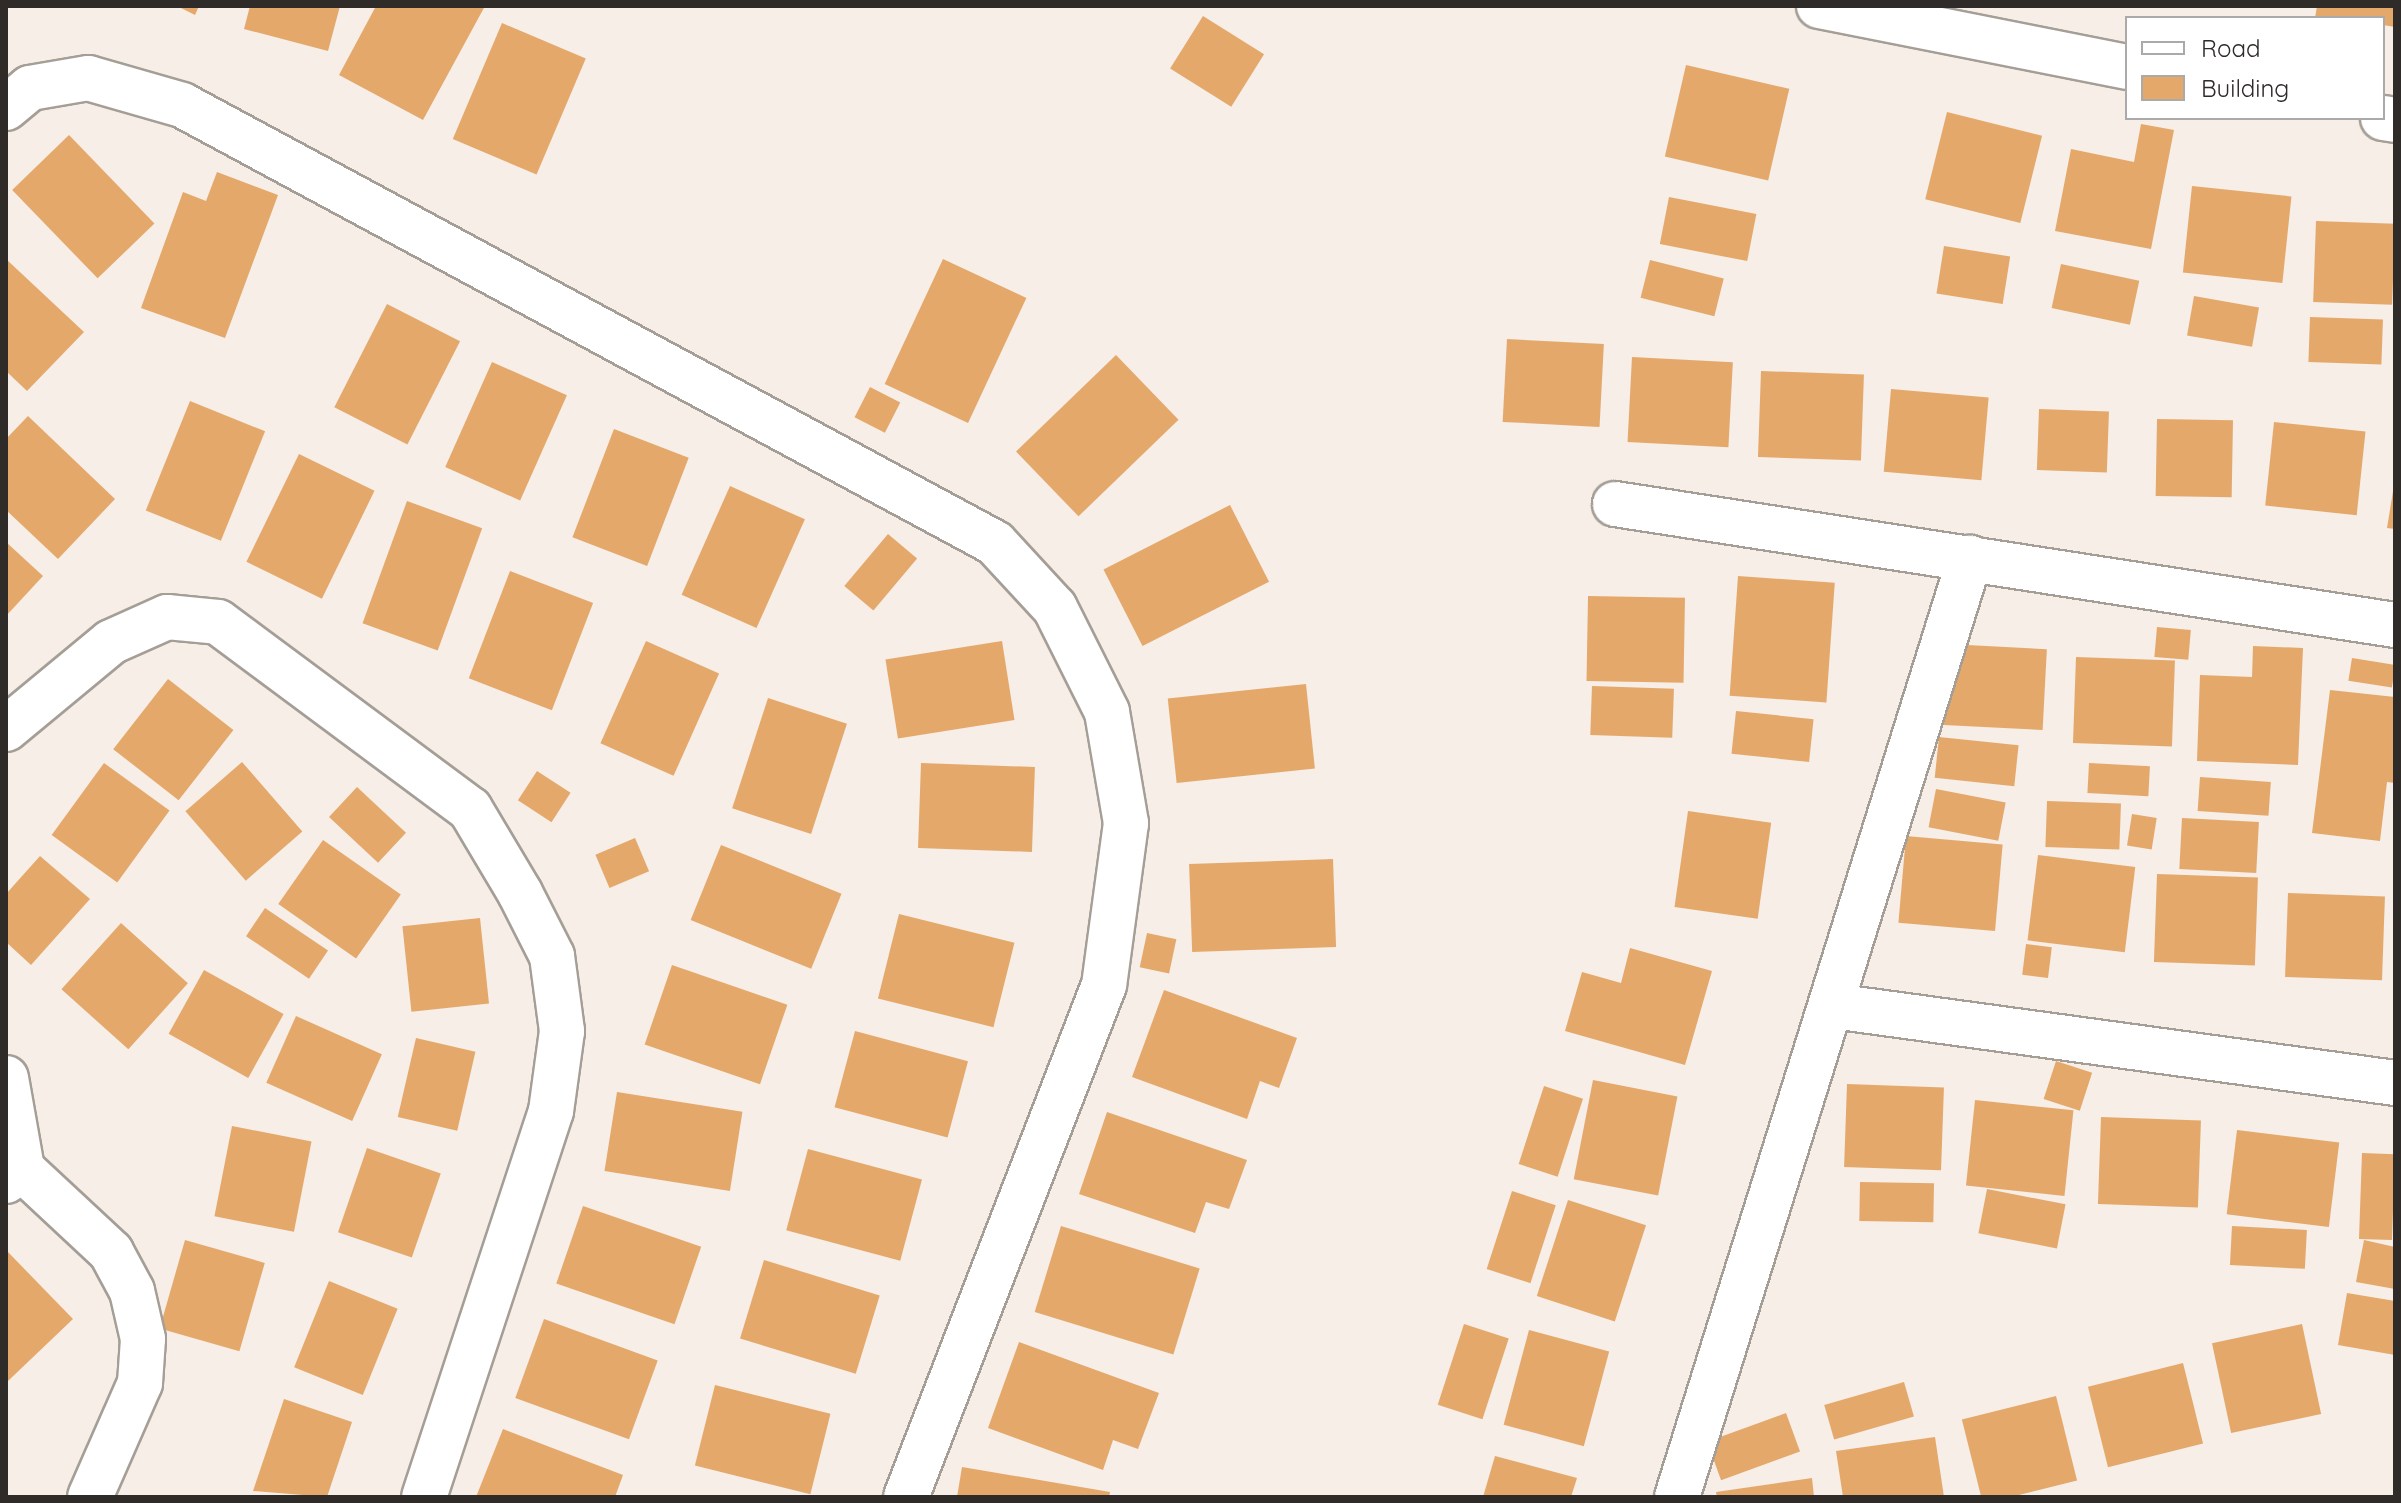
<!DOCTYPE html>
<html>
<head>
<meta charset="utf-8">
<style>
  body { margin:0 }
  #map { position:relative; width:2401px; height:1503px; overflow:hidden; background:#f6eee7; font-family:Quicksand,sans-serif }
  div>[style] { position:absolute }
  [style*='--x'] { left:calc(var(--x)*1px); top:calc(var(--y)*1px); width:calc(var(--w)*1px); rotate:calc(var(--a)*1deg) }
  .building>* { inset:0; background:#e5a86b; transform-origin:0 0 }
  .roads { filter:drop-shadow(2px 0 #a59e97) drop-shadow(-2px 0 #a59e97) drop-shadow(0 2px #a59e97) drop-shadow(0 -2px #a59e97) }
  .minor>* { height:44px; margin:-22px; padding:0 22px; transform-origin:22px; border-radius:22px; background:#fff }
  span { translate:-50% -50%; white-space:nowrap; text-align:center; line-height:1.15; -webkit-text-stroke:7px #fff; paint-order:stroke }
  .frame { position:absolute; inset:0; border:8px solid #2e2b28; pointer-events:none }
  .legend { position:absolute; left:2125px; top:16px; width:260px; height:104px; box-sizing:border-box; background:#fff; border:2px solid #abaaa9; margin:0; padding:10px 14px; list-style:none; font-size:24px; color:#2e2b28 }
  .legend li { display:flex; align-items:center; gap:16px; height:40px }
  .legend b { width:40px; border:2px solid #abaaa9 }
</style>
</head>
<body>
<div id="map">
  <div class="building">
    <div style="clip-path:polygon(177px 6px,199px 6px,195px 15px)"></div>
    <div style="clip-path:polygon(250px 6px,340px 6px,328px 51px,244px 29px)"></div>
    <div style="clip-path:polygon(376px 6px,485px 6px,423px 120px,339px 75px)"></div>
    <div style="clip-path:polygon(2317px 6px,2395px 6px,2395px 27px,2383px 25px,2383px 18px,2315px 18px)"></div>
    <div style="left:1203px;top:16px;width:72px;height:62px;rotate:32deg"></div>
    <div style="left:502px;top:23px;width:91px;height:126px;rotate:23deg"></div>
    <div style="left:1686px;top:65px;width:106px;height:94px;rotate:13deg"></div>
    <div style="left:1947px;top:112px;width:98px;height:90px;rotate:14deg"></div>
    <div style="clip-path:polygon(2141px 124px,2174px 130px,2151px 249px,2055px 231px,2071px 149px,2134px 162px)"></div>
    <div style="left:69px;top:135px;width:123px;height:79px;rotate:46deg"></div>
    <div style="clip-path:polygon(217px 172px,278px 195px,225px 338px,141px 308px,183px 192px,206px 201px)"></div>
    <div style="left:2192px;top:186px;width:100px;height:87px;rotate:6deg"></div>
    <div style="left:1669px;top:197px;width:89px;height:48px;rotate:11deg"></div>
    <div style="left:2316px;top:221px;width:79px;height:81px;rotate:2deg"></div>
    <div style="left:1944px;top:246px;width:67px;height:48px;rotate:9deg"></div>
    <div style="clip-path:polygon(6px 259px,84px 332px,27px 391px,6px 371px)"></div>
    <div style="left:943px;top:259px;width:92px;height:138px;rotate:25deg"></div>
    <div style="left:1650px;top:260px;width:76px;height:39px;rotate:14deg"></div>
    <div style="left:2061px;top:264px;width:80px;height:45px;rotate:12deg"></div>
    <div style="left:2194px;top:296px;width:66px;height:40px;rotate:10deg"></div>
    <div style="left:387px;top:304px;width:82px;height:116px;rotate:27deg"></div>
    <div style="left:2310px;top:317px;width:73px;height:45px;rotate:2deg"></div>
    <div style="left:1507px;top:339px;width:97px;height:83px;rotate:3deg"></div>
    <div style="left:1116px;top:355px;width:90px;height:139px;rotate:46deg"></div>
    <div style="left:1632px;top:357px;width:101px;height:85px;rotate:3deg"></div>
    <div style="left:492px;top:362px;width:82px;height:115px;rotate:24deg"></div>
    <div style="left:1761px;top:371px;width:103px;height:86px;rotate:2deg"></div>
    <div style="left:870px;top:387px;width:34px;height:34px;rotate:27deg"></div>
    <div style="left:1891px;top:389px;width:98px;height:83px;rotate:5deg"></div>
    <div style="left:190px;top:401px;width:81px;height:118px;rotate:22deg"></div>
    <div style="left:2039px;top:409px;width:70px;height:61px;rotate:2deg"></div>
    <div style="clip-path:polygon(28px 416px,115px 499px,58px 559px,6px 510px,6px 439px)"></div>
    <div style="left:2157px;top:419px;width:76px;height:77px;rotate:1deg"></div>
    <div style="left:2274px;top:422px;width:92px;height:84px;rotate:6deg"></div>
    <div style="left:614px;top:429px;width:80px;height:116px;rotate:21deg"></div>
    <div style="left:299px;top:454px;width:84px;height:120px;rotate:26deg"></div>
    <div style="clip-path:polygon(2395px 479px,2395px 529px,2387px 528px)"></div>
    <div style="left:730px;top:486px;width:82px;height:119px;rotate:24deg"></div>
    <div style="left:407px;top:501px;width:80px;height:130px;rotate:20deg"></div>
    <div style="left:1230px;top:505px;width:86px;height:142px;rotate:63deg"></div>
    <div style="left:888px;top:534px;width:38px;height:68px;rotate:40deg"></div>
    <div style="clip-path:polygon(6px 542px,43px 576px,6px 616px)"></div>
    <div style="left:510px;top:571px;width:89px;height:115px;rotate:21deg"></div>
    <div style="left:1738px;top:576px;width:97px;height:120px;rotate:4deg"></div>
    <div style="left:1588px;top:596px;width:97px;height:85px;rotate:1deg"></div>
    <div style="left:2157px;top:627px;width:34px;height:30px;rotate:5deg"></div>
    <div style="left:646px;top:641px;width:80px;height:112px;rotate:24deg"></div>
    <div style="left:1002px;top:641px;width:80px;height:118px;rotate:81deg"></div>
    <div style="left:1948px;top:644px;width:99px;height:81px;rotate:3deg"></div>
    <div style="clip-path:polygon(2253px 646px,2303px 648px,2298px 765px,2197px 761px,2200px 675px,2252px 677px)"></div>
    <div style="left:2076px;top:657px;width:99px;height:86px;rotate:2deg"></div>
    <div style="left:2352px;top:658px;width:44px;height:23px;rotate:9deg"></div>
    <div style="left:168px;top:679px;width:83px;height:89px;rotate:38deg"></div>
    <div style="left:1306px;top:684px;width:85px;height:139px;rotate:84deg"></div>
    <div style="left:1592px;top:686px;width:82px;height:49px;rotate:2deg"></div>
    <div style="clip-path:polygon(2330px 690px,2395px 697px,2395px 783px,2387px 782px,2380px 841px,2312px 833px)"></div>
    <div style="left:768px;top:698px;width:83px;height:116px;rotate:18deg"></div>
    <div style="left:1736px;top:711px;width:78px;height:43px;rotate:6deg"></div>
    <div style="left:1939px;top:737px;width:80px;height:41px;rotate:6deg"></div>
    <div style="left:242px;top:762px;width:92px;height:75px;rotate:49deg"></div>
    <div style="left:104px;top:763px;width:81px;height:89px;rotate:36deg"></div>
    <div style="left:921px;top:763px;width:114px;height:85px;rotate:2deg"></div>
    <div style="left:2089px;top:763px;width:61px;height:30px;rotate:3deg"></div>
    <div style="left:537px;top:771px;width:40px;height:35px;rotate:33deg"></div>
    <div style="left:2200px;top:777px;width:71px;height:34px;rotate:4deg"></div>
    <div style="left:357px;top:787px;width:67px;height:41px;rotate:43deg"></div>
    <div style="left:1936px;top:789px;width:71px;height:39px;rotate:11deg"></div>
    <div style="left:2047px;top:801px;width:74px;height:46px;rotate:2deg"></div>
    <div style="left:1688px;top:811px;width:84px;height:97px;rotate:8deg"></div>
    <div style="left:2132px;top:814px;width:25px;height:32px;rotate:9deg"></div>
    <div style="left:2182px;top:818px;width:77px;height:51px;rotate:3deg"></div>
    <div style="left:1906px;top:836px;width:97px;height:87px;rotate:5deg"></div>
    <div style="left:635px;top:838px;width:36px;height:43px;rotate:67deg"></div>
    <div style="left:323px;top:840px;width:95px;height:78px;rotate:35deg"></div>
    <div style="left:721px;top:845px;width:130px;height:81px;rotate:22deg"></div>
    <div style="left:2038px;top:855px;width:98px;height:86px;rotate:7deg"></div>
    <div style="clip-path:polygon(40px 856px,90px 899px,31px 965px,6px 942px,6px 894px)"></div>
    <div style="left:1333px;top:859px;width:88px;height:144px;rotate:88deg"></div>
    <div style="left:2157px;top:874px;width:101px;height:88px;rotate:2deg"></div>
    <div style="left:2288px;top:893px;width:97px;height:84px;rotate:2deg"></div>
    <div style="left:265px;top:908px;width:76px;height:34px;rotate:34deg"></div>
    <div style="left:899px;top:914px;width:119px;height:87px;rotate:14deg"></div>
    <div style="left:480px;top:918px;width:86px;height:78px;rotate:84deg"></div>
    <div style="left:121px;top:923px;width:90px;height:89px;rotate:42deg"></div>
    <div style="left:1147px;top:933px;width:30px;height:35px;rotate:12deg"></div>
    <div style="left:2026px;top:944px;width:26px;height:31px;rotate:7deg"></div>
    <div style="clip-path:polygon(1630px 948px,1712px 971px,1685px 1065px,1565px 1031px,1582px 972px,1621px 983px)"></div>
    <div style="left:672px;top:965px;width:122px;height:84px;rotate:19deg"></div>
    <div style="left:204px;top:970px;width:91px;height:73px;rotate:29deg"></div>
    <div style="clip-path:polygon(1164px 990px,1297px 1038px,1279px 1088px,1260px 1081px,1247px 1119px,1132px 1077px)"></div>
    <div style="left:296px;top:1016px;width:94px;height:73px;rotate:24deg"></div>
    <div style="left:855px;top:1031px;width:117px;height:79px;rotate:15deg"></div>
    <div style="left:416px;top:1038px;width:61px;height:81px;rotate:13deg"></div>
    <div style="left:2056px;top:1061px;width:38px;height:40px;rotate:18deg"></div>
    <div style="left:1593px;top:1080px;width:86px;height:101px;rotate:11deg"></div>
    <div style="left:1847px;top:1084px;width:97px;height:83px;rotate:2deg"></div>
    <div style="left:1544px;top:1086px;width:41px;height:82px;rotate:18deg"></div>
    <div style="left:617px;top:1092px;width:127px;height:80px;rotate:9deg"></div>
    <div style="left:1975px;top:1100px;width:99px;height:86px;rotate:6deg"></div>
    <div style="clip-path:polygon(1107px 1112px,1247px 1160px,1229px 1209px,1206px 1202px,1195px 1233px,1079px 1194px)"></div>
    <div style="left:2101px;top:1117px;width:100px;height:87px;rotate:2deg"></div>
    <div style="left:232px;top:1126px;width:81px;height:92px;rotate:11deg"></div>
    <div style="left:2237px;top:1130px;width:103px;height:85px;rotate:7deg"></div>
    <div style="left:367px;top:1148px;width:78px;height:89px;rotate:19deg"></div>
    <div style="left:808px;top:1149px;width:118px;height:84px;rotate:15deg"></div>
    <div style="left:2362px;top:1153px;width:33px;height:86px;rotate:2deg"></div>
    <div style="left:1860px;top:1182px;width:74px;height:39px;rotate:1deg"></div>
    <div style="left:1987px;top:1189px;width:80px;height:45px;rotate:11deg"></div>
    <div style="left:1512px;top:1191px;width:46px;height:82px;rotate:18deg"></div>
    <div style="left:1568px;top:1200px;width:82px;height:101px;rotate:18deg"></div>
    <div style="left:583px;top:1206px;width:125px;height:82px;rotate:19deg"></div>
    <div style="left:1061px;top:1226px;width:145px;height:90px;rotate:17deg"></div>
    <div style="left:2232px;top:1226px;width:75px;height:39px;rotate:3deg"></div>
    <div style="left:185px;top:1240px;width:83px;height:92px;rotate:16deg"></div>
    <div style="clip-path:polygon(2364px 1240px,2395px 1247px,2395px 1289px,2356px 1282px)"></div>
    <div style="clip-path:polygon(6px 1250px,73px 1319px,8px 1381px,6px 1379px)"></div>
    <div style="left:764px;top:1260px;width:121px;height:82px;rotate:17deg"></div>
    <div style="left:329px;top:1281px;width:74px;height:93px;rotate:22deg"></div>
    <div style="clip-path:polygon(2347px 1293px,2395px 1301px,2395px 1355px,2338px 1345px)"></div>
    <div style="left:544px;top:1319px;width:121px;height:84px;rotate:20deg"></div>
    <div style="left:1464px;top:1324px;width:47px;height:85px;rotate:18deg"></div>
    <div style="left:2302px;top:1324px;width:92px;height:92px;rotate:78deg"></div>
    <div style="left:1529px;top:1330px;width:83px;height:98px;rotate:15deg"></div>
    <div style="clip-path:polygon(1019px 1342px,1159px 1393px,1138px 1449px,1113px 1440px,1103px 1470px,988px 1428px)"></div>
    <div style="left:2183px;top:1363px;width:83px;height:98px;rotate:76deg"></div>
    <div style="left:1904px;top:1382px;width:36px;height:83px;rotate:74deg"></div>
    <div style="left:715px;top:1385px;width:119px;height:83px;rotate:14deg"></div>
    <div style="left:2056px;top:1396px;width:87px;height:97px;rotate:76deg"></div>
    <div style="clip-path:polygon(284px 1399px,352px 1422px,327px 1497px,253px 1491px)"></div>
    <div style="left:1786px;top:1413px;width:41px;height:84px;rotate:70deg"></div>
    <div style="clip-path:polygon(503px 1429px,623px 1475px,615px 1497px,476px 1497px)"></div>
    <div style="clip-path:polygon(1935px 1437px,1944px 1497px,1843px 1497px,1836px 1451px)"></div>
    <div style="clip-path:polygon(1495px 1456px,1577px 1478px,1571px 1497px,1483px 1497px)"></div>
    <div style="clip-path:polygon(962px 1467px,1110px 1492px,1109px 1497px,957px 1497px)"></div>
    <div style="clip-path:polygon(1812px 1478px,1814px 1497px,1717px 1497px,1716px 1492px)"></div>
  </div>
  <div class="roads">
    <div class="minor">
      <div style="--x:1819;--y:6;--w:314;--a:11.2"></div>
      <div style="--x:6;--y:108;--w:31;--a:-40"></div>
      <div style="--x:30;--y:88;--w:59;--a:-9.8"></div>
      <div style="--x:88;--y:78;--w:98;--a:16"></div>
      <div style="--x:182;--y:105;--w:923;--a:28.31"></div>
      <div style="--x:995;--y:543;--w:88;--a:47.3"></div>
      <div style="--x:1055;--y:608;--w:116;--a:63.4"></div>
      <div style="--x:1107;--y:712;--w:113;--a:80.3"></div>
      <div style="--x:1126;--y:823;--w:163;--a:97.7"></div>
      <div style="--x:1104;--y:985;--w:549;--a:111.14"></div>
      <div style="--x:2383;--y:118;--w:12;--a:9"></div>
      <div style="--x:1615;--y:504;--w:789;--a:8.82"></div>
      <div style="--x:6;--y:729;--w:136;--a:-39.6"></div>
      <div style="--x:111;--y:642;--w:61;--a:-24.1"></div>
      <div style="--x:167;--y:617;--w:51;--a:5.6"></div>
      <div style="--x:218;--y:622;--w:314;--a:36.6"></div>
      <div style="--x:470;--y:809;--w:98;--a:59.2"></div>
      <div style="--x:520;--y:893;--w:71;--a:63.1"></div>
      <div style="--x:552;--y:956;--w:76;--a:82.4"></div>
      <div style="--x:562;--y:1031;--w:81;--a:97.8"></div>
      <div style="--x:551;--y:1111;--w:406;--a:108.2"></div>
      <div style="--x:1833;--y:1006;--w:567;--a:7.8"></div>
      <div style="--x:6;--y:1078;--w:92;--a:80"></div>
      <div style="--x:22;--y:1169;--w:20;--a:143"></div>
      <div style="--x:22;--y:1169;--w:122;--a:43"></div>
      <div style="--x:111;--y:1252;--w:44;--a:61.7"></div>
      <div style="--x:132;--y:1291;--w:49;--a:77.1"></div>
      <div style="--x:143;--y:1339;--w:44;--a:93.9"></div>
      <div style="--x:140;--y:1383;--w:124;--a:113.7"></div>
      <div style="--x:1677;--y:1497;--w:984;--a:-72.67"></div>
    </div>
  </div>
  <div class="frame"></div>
  <ul class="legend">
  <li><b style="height:10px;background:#fff"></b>Road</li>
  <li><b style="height:22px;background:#e5a86b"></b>Building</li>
  </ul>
</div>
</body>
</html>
